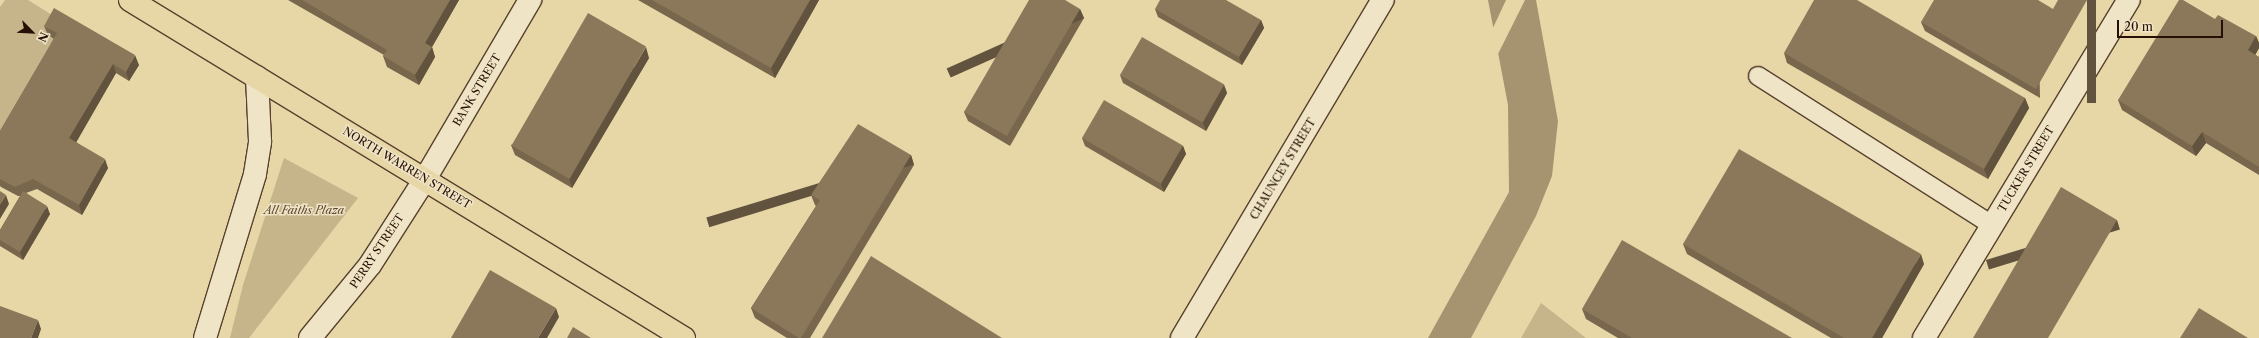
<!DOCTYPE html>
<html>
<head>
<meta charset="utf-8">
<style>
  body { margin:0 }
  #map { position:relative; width:2259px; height:338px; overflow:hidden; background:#e7d7a7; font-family:"Libre Caslon Text",serif }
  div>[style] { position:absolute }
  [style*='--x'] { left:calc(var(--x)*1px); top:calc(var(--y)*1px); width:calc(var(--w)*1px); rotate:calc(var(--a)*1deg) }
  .green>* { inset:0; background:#c6b58b }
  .water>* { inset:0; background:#a69370 }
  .pier>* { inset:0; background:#e7d7a7 }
  .roads { filter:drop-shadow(1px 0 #57412e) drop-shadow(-1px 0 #57412e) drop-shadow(0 1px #57412e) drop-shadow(0 -1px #57412e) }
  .service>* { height:18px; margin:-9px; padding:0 9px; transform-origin:9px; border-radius:9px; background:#efe5c6 }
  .minor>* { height:22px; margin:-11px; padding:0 11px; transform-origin:11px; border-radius:11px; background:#efe5c6 }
  .tertiary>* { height:22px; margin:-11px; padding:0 11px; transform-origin:11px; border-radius:11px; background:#efe5c6 }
  .primary>* { height:22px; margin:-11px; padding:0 11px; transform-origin:11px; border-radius:11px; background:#e7d7a7 }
  .wall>* { inset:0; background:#78664d }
  .shaded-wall>* { inset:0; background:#61533e; transform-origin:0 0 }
  .building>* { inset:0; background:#8b7759; transform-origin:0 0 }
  span { translate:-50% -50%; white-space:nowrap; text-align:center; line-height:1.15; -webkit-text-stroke:3px #efe5c6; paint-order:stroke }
  .street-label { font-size:11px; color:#270f05 }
  .park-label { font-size:11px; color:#5f4934; font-style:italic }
  .north { position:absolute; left:12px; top:12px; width:40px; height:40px; -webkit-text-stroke:3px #efe5c6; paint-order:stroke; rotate:114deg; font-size:11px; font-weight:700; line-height:16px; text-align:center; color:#270f05 }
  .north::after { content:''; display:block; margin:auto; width:14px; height:18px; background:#270f05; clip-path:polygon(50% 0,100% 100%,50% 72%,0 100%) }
  .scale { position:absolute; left:2117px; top:20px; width:106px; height:18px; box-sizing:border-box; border:2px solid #270f05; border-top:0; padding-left:5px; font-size:12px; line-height:14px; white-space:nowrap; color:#270f05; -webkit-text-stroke:3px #efe5c6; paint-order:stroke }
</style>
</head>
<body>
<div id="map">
  <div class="green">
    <div style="clip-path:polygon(5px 0,28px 0,57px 18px,60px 43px,0 146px,0 7px)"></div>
    <div style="clip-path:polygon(284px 158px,358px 198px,249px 338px,230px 338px,243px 285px)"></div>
    <div style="clip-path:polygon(1541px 303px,1586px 338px,1521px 338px)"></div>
  </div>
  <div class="water">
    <div style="clip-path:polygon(1488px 0,1536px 0,1558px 121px,1552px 176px,1536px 216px,1471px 338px,1428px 338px,1509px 192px,1508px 105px)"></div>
  </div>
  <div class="pier">
    <div style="clip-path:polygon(1506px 0,1525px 0,1497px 56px,1492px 30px)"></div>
  </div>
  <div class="roads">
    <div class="service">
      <div style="--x:1758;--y:76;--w:277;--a:32.5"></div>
    </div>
    <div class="minor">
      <div style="--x:425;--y:179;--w:208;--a:-59.6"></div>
      <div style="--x:1182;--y:338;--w:393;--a:-59.3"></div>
      <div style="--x:1924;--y:338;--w:395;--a:-58.8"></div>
    </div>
    <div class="tertiary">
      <div style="--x:205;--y:338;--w:171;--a:-73"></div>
      <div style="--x:255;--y:174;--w:33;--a:-81"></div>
      <div style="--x:260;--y:141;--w:64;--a:-92.7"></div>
      <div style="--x:310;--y:338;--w:94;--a:-50.6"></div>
      <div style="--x:370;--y:265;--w:102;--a:-57.4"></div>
    </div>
    <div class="primary">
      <div style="--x:130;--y:0;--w:649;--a:31.39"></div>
    </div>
  </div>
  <div class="wall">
    <div style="clip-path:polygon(288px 0,459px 0,432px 47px,435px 57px,419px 85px,387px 67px,383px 56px,384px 55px)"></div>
    <div style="clip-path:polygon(638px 0,819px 0,775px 78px)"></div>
    <div style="clip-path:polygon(2038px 0,2040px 98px,1925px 31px,1921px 22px)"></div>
    <div style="clip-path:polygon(1080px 9px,1084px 18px,1010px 146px,968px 121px,964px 112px)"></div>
    <div style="clip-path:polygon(1155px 9px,1261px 20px,1264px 28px,1242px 65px,1158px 17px)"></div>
    <div style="clip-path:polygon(44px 26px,139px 65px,129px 81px,116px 73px,76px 142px,108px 168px,82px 215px,37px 189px,26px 193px,50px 214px,23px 260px,0 246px,0 230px,20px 196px,18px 196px,1px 187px,0 186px,0 131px,54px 39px,48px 35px)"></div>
    <div style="clip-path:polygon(2256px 36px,2259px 43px,2259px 48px,2255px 55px,2259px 57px,2259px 175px,2206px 143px,2196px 156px,2122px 110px,2118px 100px)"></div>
    <div style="clip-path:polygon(1784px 53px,2025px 98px,2029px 108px,1988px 179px,1787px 63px)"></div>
    <div style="clip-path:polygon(649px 58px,572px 188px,515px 155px,511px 145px)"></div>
    <div style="clip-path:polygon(1120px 75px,1224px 85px,1227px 93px,1206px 131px,1123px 83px)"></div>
    <div style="clip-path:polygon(1082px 138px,1183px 146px,1186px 154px,1164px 192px,1085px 146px)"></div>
    <div style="clip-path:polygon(911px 155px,914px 165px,810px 338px,787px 338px,755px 318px,751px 308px,816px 206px,815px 205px,811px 195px)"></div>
    <div style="clip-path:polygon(1683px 244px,1924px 264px,1882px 338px,1831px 338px,1687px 254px)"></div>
    <div style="clip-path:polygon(1582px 309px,1792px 338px,1618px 338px,1586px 319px)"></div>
  </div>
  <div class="shaded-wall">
    <div style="clip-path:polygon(450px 0,459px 0,432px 47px,435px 57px,419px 85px,415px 75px,425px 43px)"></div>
    <div style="clip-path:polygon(810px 0,819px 0,775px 78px,771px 68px)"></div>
    <div style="left:2087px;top:0;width:9px;height:103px"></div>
    <div style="left:1080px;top:9px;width:10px;height:146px;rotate:66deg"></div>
    <div style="clip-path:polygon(1261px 20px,1264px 28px,1242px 65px,1239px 57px)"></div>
    <div style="clip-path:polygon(2256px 36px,2259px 43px,2259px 48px,2252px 61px,2248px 50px)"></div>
    <div style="clip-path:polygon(646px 47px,649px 58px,572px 188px,569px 178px)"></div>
    <div style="clip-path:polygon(135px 55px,139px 65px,129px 81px,126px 72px)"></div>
    <div style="clip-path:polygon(113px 64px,116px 73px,73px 148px,69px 138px)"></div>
    <div style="clip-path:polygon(1224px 85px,1227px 93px,1206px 131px,1203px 123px)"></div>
    <div style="clip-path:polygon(2025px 98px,2029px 108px,1988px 179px,1984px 169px)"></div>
    <div style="clip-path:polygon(2202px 132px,2206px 143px,2196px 156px,2192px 146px)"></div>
    <div style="clip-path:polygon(1183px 146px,1186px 154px,1164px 192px,1161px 184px)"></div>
    <div style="left:911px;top:155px;width:10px;height:214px;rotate:73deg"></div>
    <div style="clip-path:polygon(105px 159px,108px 168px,82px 215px,79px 205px)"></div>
    <div style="clip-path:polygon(6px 195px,9px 204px,0 219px,0 204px)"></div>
    <div style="clip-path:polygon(47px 206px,50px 214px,23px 260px,20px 252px)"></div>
    <div style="left:2117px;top:220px;width:10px;height:137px;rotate:73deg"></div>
    <div style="clip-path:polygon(1921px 254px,1924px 264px,1882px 338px,1872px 338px)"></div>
    <div style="clip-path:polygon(556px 308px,559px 317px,547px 338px,538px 338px)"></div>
    <div style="clip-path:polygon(38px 320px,41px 329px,38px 338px,31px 338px)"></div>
  </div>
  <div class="building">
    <div style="clip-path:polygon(302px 0,450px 0,425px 43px,432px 47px,415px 75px,383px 56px,387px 50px)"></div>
    <div style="clip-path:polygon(652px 0,810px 0,771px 68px)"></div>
    <div style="clip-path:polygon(1029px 0,1065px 0,1080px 9px,1007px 136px,964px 112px)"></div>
    <div style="clip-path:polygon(1160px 0,1226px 0,1261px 20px,1239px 57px,1155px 9px)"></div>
    <div style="clip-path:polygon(1814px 0,1857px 0,2025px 98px,1984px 169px,1784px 53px)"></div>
    <div style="clip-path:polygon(1934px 0,2038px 0,2053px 9px,2058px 0,2087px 0,2036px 89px,1921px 22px)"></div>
    <div style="clip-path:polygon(2179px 0,2183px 0,2215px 19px,2218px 15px,2256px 36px,2248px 50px,2259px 57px,2259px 167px,2202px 132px,2192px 146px,2118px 100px)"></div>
    <div style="clip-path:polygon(54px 8px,135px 55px,126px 72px,113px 64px,69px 138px,105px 159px,79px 205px,33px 179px,15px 187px,0 179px,0 131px,57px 33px,44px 26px)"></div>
    <div style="left:588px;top:13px;width:67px;height:153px;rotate:30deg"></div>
    <div style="left:1142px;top:37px;width:95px;height:44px;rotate:30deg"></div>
    <div style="left:1104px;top:100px;width:91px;height:44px;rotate:30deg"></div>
    <div style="clip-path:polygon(858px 124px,911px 155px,801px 338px,799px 338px,751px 308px,820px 200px,811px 195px)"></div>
    <div style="clip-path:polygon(1739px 149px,1921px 254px,1872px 338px,1844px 338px,1683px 244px)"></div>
    <div style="clip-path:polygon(2061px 187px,2117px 220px,2048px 338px,1973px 338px)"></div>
    <div style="clip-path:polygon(0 191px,6px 195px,0 204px)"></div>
    <div style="clip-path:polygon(23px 191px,47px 206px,20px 252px,0 240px,0 230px)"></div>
    <div style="clip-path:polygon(1622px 240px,1792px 338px,1632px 338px,1582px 309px)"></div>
    <div style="clip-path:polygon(871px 256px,1002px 338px,822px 338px)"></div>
    <div style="clip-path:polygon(490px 270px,556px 308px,538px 338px,451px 338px)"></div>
    <div style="clip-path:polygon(0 306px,38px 320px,31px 338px,0 338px)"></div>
    <div style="clip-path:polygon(2199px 308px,2248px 338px,2180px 338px)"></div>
    <div style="clip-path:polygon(573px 327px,591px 338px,567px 338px)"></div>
  </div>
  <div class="street-label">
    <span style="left:477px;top:90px;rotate:-59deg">BANK STREET</span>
    <span style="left:407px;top:168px;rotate:31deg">NORTH WARREN STREET</span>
    <span style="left:1283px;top:169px;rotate:-59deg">CHAUNCEY STREET</span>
    <span style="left:2026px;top:169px;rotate:-59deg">TUCKER STREET</span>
    <span style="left:377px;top:251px;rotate:-56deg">PERRY STREET</span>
  </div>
  <div class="park-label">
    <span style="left:304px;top:210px">All Faiths Plaza</span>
  </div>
  <div class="north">N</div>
  <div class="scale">20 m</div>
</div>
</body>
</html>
